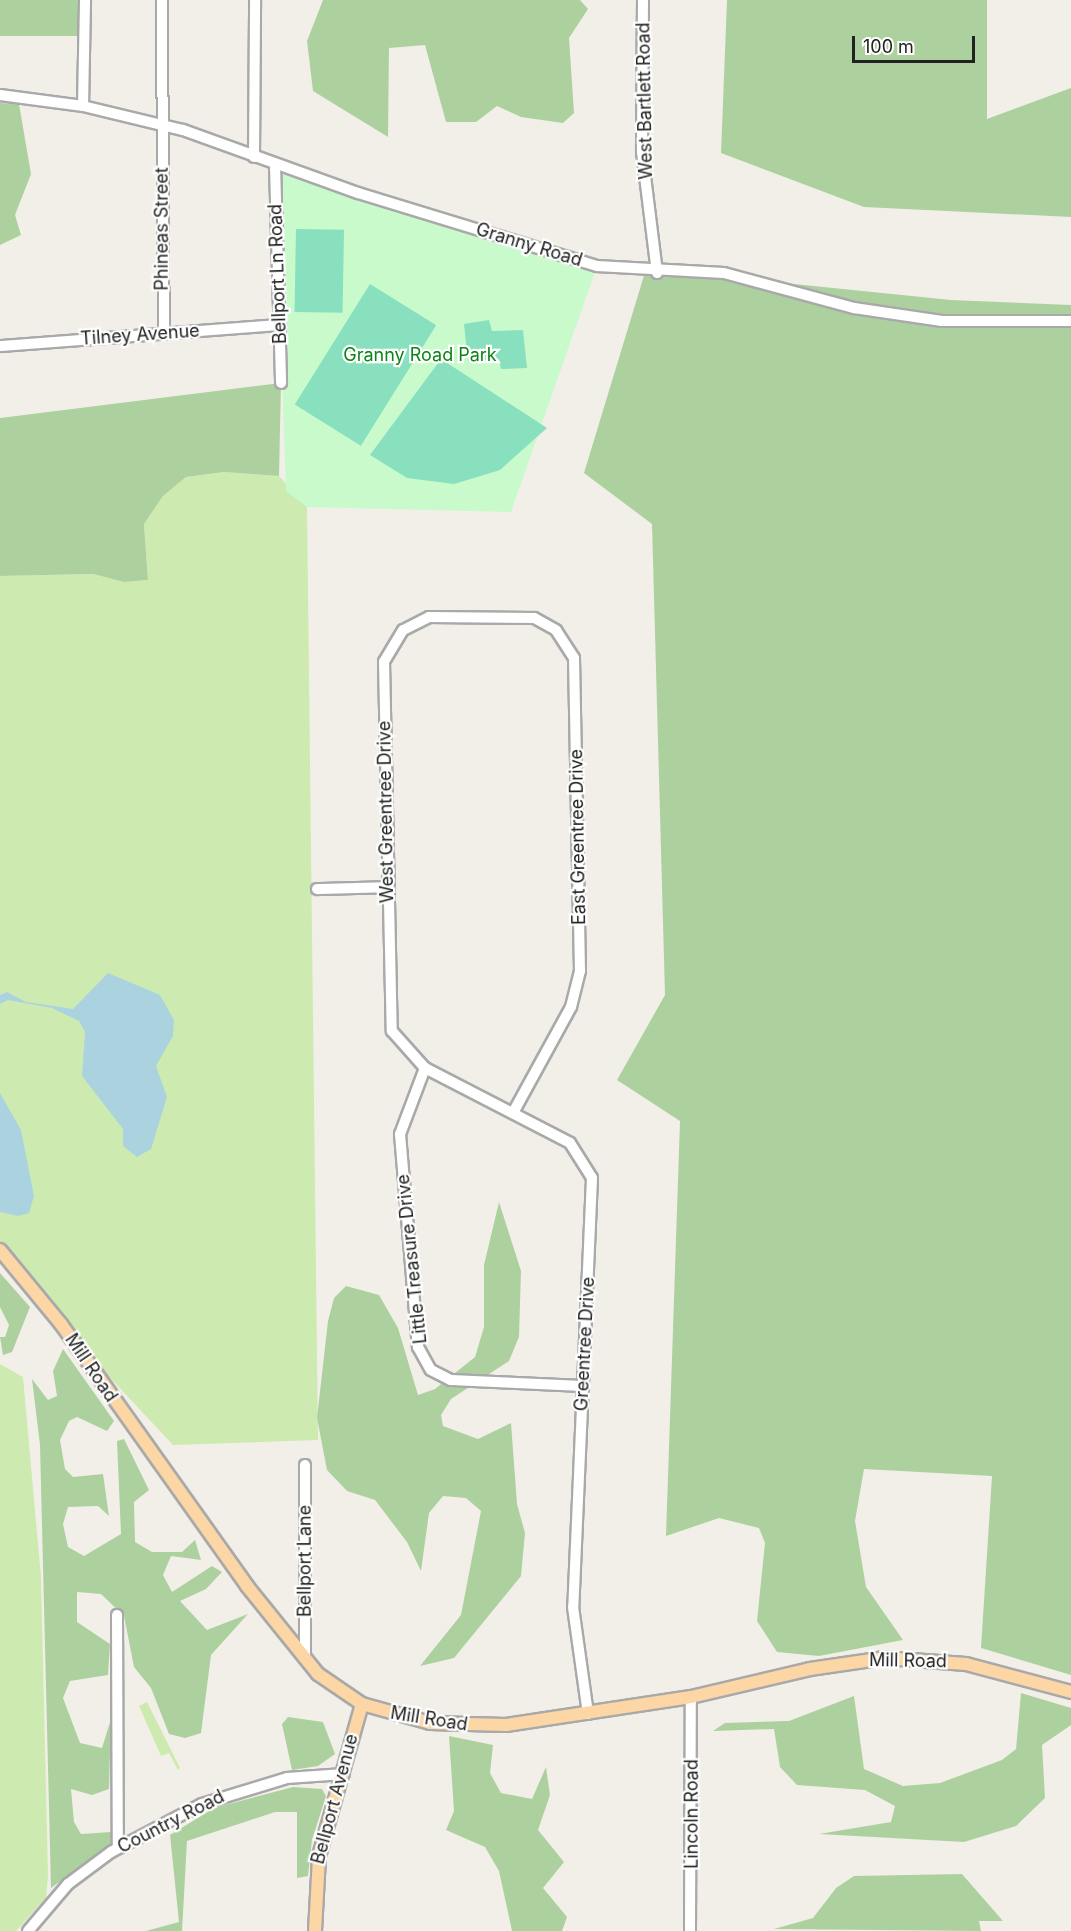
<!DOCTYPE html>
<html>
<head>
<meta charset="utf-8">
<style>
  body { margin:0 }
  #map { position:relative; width:1071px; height:1931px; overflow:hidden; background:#f2efe9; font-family:Inter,sans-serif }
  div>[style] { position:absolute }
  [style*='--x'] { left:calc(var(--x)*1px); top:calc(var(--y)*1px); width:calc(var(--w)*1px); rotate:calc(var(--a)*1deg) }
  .grass>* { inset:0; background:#cdebb0 }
  .forest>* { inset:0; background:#add19e; transform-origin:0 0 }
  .park>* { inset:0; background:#c8facc }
  .pitch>* { inset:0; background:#88e0be; transform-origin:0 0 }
  .water>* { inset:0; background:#aad3df }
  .roads { filter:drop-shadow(2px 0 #a9a9a9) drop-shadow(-2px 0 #a9a9a9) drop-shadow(0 2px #a9a9a9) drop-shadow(0 -2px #a9a9a9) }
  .minor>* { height:10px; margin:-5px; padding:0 5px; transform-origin:5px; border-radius:5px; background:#fff }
  .major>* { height:12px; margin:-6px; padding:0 6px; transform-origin:6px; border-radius:6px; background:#fcd6a4 }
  span { translate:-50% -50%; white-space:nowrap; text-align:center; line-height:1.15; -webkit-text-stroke:4.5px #fff; paint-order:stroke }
  .street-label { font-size:18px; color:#222 }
  .park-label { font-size:18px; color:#0c8416 }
  .scale { position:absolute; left:852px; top:36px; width:123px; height:27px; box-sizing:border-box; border:3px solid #222; border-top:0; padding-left:8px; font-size:18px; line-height:21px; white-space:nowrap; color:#222; -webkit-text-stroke:4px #fff; paint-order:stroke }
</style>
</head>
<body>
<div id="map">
  <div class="grass">
    <div style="clip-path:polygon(224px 472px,279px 476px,307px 507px,318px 1440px,173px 1445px,0 1260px,0 576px,93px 574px,124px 582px,148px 580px,144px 524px,163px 496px,186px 477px)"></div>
    <div style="clip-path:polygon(0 1364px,23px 1377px,41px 1577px,48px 1876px,46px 1898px,16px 1931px,0 1931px)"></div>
    <div style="clip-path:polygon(147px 1702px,180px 1768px,178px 1770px,169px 1753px,161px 1756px,139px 1706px)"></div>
  </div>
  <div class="forest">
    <div style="left:0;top:0;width:80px;height:36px"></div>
    <div style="clip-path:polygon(323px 0,580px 0,588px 9px,569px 38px,574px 113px,563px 123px,521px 117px,497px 106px,476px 122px,446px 122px,425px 45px,389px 48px,388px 137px,313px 91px,307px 41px)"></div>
    <div style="clip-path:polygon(727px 0,987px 0,987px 119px,1071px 88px,1071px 217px,864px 207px,721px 153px)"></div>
    <div style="clip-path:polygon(0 103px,19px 104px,31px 174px,15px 215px,21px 235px,0 245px)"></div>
    <div style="clip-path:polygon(646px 269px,951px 300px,1071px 305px,1071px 1675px,981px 1648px,992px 1476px,864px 1469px,855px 1521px,866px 1587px,903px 1640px,819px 1656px,777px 1652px,757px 1621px,765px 1543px,759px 1528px,719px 1518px,666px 1536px,680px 1121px,617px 1080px,665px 995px,652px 524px,584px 473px)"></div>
    <div style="clip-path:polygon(281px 383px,279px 476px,224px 472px,186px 477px,163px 496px,144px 524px,148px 580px,124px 582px,93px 574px,0 576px,0 418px)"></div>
    <div style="clip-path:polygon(499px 1202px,521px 1271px,519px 1337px,509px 1361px,451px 1399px,441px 1415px,443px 1426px,478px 1439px,511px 1423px,517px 1504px,525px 1533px,521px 1576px,454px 1658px,420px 1666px,461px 1615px,481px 1511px,466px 1498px,443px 1496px,429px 1513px,421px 1571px,407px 1542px,375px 1500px,347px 1491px,327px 1470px,317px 1418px,328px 1321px,334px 1298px,346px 1286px,379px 1295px,398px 1328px,418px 1395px,435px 1389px,475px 1357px,484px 1327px,484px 1265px)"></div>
    <div style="clip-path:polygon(0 1273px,30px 1307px,12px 1352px,3px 1355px,0 1337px,5px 1337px,9px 1325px,0 1307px)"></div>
    <div style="clip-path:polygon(63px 1349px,114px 1421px,107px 1431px,77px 1417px,69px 1421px,60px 1440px,65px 1469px,73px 1477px,103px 1474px,109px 1516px,98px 1506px,68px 1507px,63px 1524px,68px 1547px,84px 1556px,121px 1534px,117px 1441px,124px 1439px,149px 1490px,134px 1502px,135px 1542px,152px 1552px,182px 1552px,195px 1540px,201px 1560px,171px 1556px,163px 1575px,172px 1592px,212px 1566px,222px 1572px,206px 1589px,180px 1601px,207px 1630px,248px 1614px,211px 1655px,201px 1733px,185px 1738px,169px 1734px,151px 1688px,134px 1667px,124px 1616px,101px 1594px,77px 1592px,77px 1622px,110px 1644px,108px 1675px,70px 1681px,63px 1698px,80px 1743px,102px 1748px,111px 1719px,109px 1789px,92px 1795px,71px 1789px,74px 1822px,81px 1834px,111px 1832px,113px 1843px,51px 1888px,40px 1445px,32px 1379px,48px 1400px,57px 1396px,53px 1371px)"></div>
    <div style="clip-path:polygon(1021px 1693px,1071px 1708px,1071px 1725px,1042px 1745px,1045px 1798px,1016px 1826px,964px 1842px,819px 1834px,891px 1822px,895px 1806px,865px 1790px,797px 1785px,780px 1767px,774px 1729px,713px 1731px,725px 1723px,789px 1721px,854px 1696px,864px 1769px,903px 1786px,940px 1783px,1002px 1760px,1016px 1749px)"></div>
    <div style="clip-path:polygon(288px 1717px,323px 1722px,335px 1754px,318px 1766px,292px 1770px,282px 1724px)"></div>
    <div style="clip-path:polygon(449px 1736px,493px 1745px,490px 1773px,501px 1793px,532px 1799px,546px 1767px,550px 1795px,538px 1830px,564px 1862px,543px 1888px,567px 1917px,562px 1931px,512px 1931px,499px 1871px,485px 1847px,446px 1830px,454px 1811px)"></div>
    <div style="clip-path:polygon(293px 1787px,322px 1789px,326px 1796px,312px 1840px,308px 1876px,297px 1878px,297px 1812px,275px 1812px,187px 1841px,182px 1931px,146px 1931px,179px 1922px,170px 1835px,214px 1808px)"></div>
    <div style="clip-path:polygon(962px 1874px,1003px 1921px,979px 1921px,981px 1931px,774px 1929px,813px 1918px,836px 1888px,854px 1876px)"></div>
  </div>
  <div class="park">
    <div style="clip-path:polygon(275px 165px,597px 266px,511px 512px,307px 507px,286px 491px)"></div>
  </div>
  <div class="pitch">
    <div style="left:296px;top:229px;width:48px;height:83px;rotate:1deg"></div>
    <div style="left:370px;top:284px;width:78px;height:142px;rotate:32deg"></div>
    <div style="clip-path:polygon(489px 320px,492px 331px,523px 330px,527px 368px,501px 369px,499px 359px,468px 361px,464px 324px)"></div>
    <div style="clip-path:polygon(441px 359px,547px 428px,500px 470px,454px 484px,407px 478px,370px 455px)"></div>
  </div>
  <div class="water">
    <div style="clip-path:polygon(108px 973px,160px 995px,174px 1020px,173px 1036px,156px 1066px,167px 1097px,151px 1149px,137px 1157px,123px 1146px,123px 1129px,82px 1076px,85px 1032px,79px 1021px,52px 1008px,8px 1000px,0 1004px,0 995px,7px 992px,26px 1002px,73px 1009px)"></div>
    <div style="clip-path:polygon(0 1093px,21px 1130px,34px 1196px,29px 1213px,18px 1216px,0 1212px)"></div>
  </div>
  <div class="roads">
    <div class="minor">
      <div style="--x:162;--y:0;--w:333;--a:89.7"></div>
      <div style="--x:643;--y:0;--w:152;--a:90.4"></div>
      <div style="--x:642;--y:152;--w:122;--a:82.9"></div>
      <div style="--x:0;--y:95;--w:84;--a:7.5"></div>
      <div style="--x:83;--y:106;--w:103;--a:13.5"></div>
      <div style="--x:183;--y:130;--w:186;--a:19.8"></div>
      <div style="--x:358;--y:193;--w:250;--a:17"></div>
      <div style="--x:597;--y:266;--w:127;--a:3.2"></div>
      <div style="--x:724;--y:273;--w:135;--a:15.1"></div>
      <div style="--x:854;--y:308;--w:89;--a:8.4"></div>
      <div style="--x:942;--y:321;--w:129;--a:0"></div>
      <div style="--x:83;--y:106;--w:106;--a:-88.9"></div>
      <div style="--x:254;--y:157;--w:157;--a:-89.6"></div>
      <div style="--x:275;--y:165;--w:218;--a:88.4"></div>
      <div style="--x:0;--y:346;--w:281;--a:-4.3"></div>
      <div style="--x:317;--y:889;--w:70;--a:-1.6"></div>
      <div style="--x:425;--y:1068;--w:71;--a:110.7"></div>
      <div style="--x:400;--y:1134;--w:214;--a:85.2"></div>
      <div style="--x:418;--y:1347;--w:26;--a:61"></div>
      <div style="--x:431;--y:1370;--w:22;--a:27"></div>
      <div style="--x:451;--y:1380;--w:132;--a:2.6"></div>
      <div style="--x:514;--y:1111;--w:119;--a:-61.3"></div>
      <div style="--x:571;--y:1007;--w:37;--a:-76"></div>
      <div style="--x:580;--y:971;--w:313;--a:-91.1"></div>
      <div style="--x:574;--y:658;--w:33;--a:-123"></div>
      <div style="--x:556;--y:630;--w:25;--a:-151"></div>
      <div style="--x:534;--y:618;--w:105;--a:-179.5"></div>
      <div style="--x:429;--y:617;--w:29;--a:153"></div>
      <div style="--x:403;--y:630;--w:37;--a:121"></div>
      <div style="--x:384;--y:662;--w:369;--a:88.8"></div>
      <div style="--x:392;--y:1031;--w:50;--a:48.3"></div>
      <div style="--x:425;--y:1068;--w:163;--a:27.3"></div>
      <div style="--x:570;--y:1143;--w:41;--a:57.8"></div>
      <div style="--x:592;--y:1178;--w:429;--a:92.5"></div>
      <div style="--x:573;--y:1607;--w:108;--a:82"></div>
      <div style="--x:117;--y:1615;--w:233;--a:89.8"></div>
      <div style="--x:305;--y:1657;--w:192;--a:-90"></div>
      <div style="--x:28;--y:1931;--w:62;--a:-49.6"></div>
      <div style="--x:68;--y:1884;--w:54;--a:-36.7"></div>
      <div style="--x:111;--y:1852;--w:103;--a:-27.8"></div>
      <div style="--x:202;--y:1804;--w:89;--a:-17"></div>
      <div style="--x:287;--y:1778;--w:57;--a:-4"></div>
      <div style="--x:690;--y:1931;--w:234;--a:-89.8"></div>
    </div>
    <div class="major">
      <div style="--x:0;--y:1250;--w:96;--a:50.5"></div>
      <div style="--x:61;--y:1324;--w:321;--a:54.6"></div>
      <div style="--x:247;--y:1586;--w:113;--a:51.1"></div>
      <div style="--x:318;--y:1674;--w:53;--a:34.3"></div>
      <div style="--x:362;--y:1704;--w:71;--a:15.6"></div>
      <div style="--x:430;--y:1723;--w:76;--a:1.5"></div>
      <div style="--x:506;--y:1725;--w:187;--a:-8.6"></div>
      <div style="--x:691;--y:1697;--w:122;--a:-13.2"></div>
      <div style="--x:810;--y:1669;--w:76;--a:-8.3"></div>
      <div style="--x:885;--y:1658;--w:81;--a:4.2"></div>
      <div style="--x:966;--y:1664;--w:109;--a:14.9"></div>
      <div style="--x:315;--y:1931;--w:75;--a:-86.9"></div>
      <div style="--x:319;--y:1856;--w:158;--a:-74.2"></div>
    </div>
  </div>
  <div class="street-label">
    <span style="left:645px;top:101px;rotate:-91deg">West Bartlett Road</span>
    <span style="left:162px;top:229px;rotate:-90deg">Phineas Street</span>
    <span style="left:529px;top:245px;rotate:17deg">Granny Road</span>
    <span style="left:278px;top:274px;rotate:-92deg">Bellport Ln Road</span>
    <span style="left:140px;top:335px;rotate:-4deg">Tilney Avenue</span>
    <span style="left:386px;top:812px;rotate:-91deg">West Greentree Drive</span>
    <span style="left:578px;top:837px;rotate:-91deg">East Greentree Drive</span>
    <span style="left:412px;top:1259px;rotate:-96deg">Little Treasure Drive</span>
    <span style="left:585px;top:1344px;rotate:-87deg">Greentree Drive</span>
    <span style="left:91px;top:1368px;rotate:56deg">Mill Road</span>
    <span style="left:305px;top:1561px;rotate:-90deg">Bellport Lane</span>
    <span style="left:908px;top:1661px;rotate:1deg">Mill Road</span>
    <span style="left:429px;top:1719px;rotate:9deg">Mill Road</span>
    <span style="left:335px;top:1799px;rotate:-75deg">Bellport Avenue</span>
    <span style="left:692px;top:1814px;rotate:-90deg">Lincoln Road</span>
    <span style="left:171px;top:1822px;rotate:-27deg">Country Road</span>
  </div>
  <div class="park-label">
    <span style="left:420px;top:355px">Granny Road Park</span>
  </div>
  <div class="scale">100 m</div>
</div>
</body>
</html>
